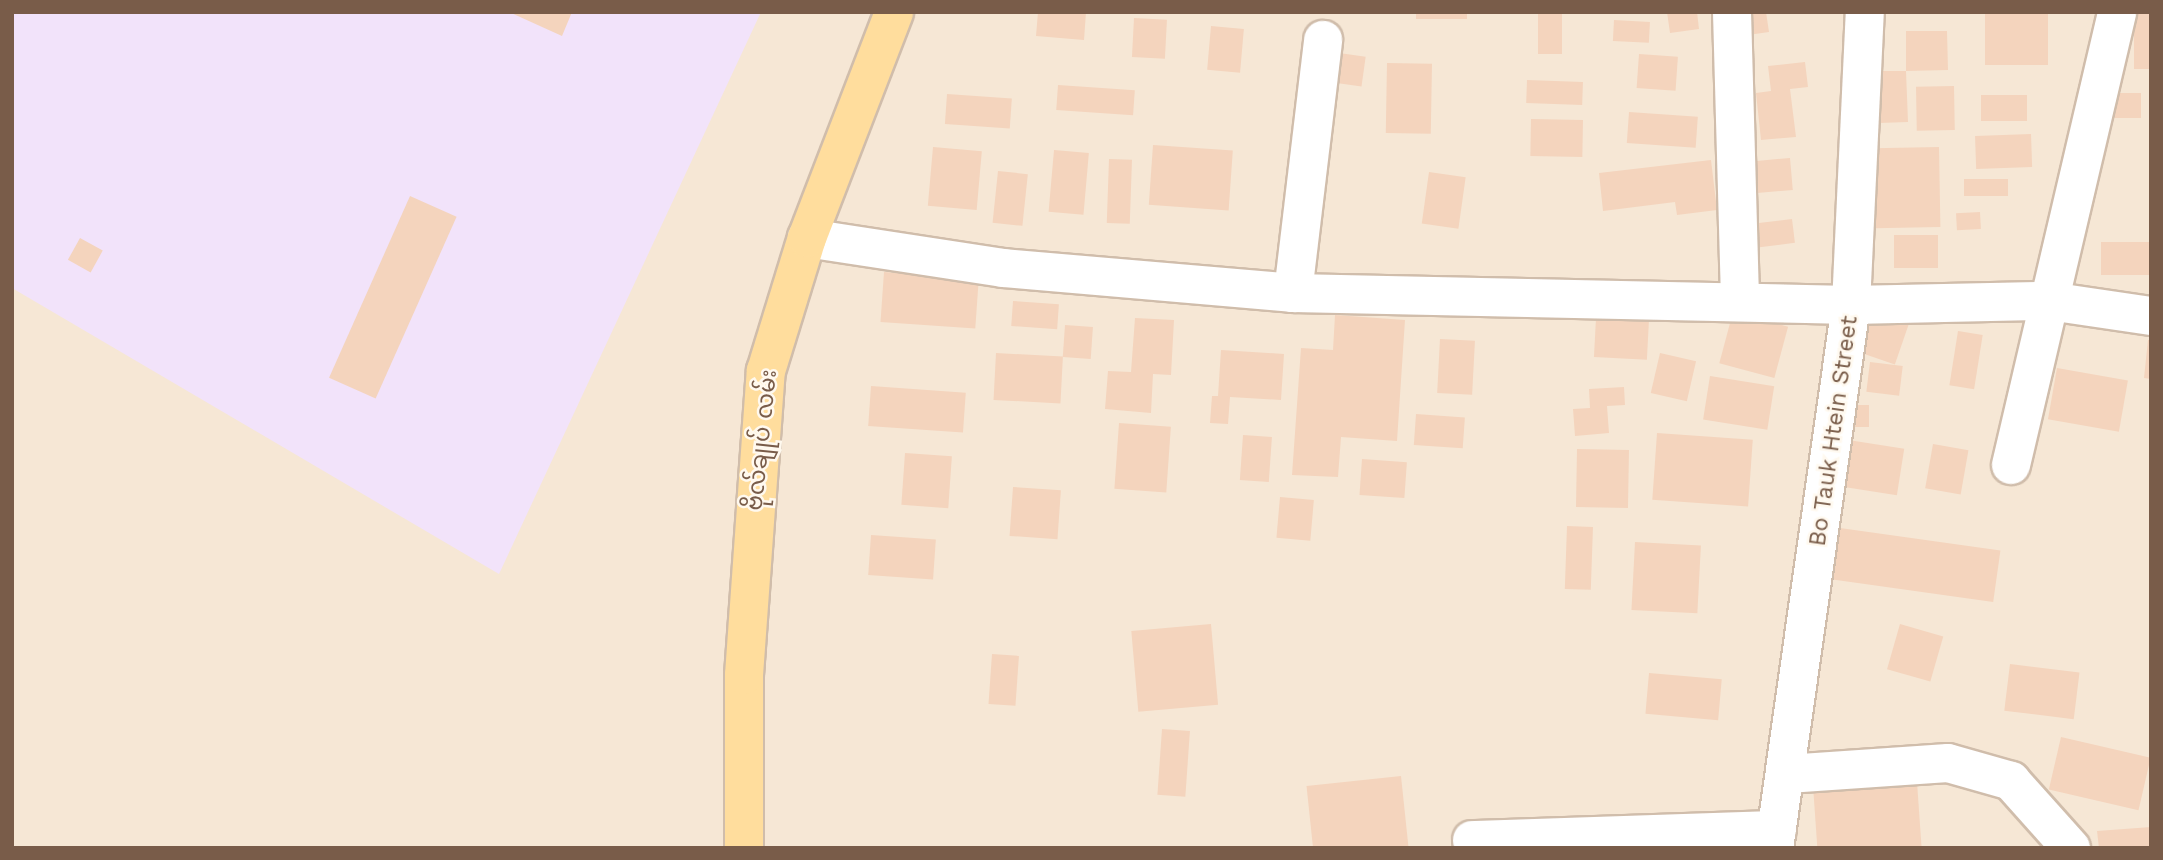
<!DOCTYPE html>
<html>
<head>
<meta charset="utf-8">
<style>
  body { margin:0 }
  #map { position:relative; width:2163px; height:860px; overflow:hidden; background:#fdf5e7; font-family:"Work Sans","Noto Sans Myanmar",sans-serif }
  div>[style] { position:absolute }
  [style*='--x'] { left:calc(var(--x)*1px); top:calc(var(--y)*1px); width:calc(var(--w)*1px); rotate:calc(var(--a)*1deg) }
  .residential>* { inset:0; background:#f6e7d5; transform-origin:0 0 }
  .education>* { inset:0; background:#f2e3fa }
  .building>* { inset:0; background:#f4d4bd; transform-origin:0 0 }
  .roads { filter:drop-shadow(2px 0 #d0bdab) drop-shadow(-2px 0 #d0bdab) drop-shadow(0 2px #d0bdab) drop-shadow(0 -2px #d0bdab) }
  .minor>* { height:38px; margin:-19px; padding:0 19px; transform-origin:19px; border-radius:19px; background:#fff }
  .major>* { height:38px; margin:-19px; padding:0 19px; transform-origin:19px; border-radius:19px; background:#ffdd9d }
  span { translate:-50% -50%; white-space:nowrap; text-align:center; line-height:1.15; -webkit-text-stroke:5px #fff9ef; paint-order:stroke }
  .street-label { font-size:23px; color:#795c49 }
  .frame { position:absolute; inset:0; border:14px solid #795c49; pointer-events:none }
</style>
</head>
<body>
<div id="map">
  <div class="residential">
    <div style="left:12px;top:12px;width:2139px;height:836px"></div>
  </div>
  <div class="education">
    <div style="clip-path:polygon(12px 12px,761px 12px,499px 574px,12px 288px)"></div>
  </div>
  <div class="building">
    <div style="clip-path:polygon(509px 12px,572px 12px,562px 36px)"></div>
    <div style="clip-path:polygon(1038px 12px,1086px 12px,1084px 40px,1036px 36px)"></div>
    <div style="left:1416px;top:12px;width:51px;height:7px"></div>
    <div style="left:1538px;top:12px;width:24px;height:42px"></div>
    <div style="clip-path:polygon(1667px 12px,1697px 12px,1699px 29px,1670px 33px)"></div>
    <div style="clip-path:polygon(1745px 12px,1766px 12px,1769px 32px,1748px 35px)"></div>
    <div style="left:1985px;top:12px;width:63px;height:53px"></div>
    <div style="left:2134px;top:12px;width:17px;height:57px"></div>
    <div style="left:1134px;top:18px;width:33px;height:39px;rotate:3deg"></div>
    <div style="left:1614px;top:20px;width:36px;height:21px;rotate:3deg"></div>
    <div style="left:1211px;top:26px;width:33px;height:44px;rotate:5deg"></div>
    <div style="clip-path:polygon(1906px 31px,1947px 31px,1948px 70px,1906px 71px,1908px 122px,1879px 123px,1878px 71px,1906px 71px)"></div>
    <div style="left:1332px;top:52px;width:34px;height:30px;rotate:8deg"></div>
    <div style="left:1639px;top:54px;width:39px;height:34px;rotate:4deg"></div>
    <div style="clip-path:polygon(1805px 62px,1808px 87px,1790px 89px,1796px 137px,1761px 140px,1756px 93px,1771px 91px,1768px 66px)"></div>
    <div style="left:1387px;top:63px;width:45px;height:70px;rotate:1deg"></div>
    <div style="left:1527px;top:80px;width:56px;height:23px;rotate:2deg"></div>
    <div style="left:1058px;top:85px;width:77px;height:25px;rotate:4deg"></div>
    <div style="left:1954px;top:86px;width:44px;height:38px;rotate:89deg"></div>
    <div style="left:2141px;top:93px;width:25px;height:32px;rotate:90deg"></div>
    <div style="left:947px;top:94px;width:65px;height:30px;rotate:4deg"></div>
    <div style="left:1981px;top:95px;width:46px;height:26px"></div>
    <div style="left:1629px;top:112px;width:69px;height:31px;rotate:4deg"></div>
    <div style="left:1531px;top:119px;width:52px;height:37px;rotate:1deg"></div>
    <div style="left:2031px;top:134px;width:33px;height:56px;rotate:88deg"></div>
    <div style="left:1153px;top:145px;width:80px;height:60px;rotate:4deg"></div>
    <div style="left:933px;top:147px;width:49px;height:59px;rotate:5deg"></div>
    <div style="left:1939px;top:147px;width:80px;height:66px;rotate:89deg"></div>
    <div style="left:1054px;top:150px;width:35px;height:62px;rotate:5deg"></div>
    <div style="left:1790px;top:158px;width:32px;height:36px;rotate:85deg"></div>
    <div style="left:1109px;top:159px;width:23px;height:64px;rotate:2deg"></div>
    <div style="clip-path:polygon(1711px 160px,1717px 210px,1677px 215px,1675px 202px,1603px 211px,1599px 173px)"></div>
    <div style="left:998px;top:171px;width:30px;height:52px;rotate:6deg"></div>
    <div style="left:1429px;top:172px;width:37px;height:52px;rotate:8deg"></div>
    <div style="left:2008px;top:179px;width:17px;height:44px;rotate:90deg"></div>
    <div style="left:410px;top:196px;width:51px;height:199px;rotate:24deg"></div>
    <div style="left:1980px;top:212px;width:17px;height:24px;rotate:87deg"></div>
    <div style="left:1792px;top:219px;width:24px;height:42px;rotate:83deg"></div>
    <div style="left:1938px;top:235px;width:33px;height:44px;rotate:90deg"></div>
    <div style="left:80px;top:238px;width:26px;height:25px;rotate:29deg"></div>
    <div style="left:2151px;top:242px;width:33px;height:50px;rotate:90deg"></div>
    <div style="left:884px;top:272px;width:95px;height:50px;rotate:4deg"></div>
    <div style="left:1013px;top:301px;width:46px;height:25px;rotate:4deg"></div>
    <div style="left:1866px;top:307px;width:46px;height:45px;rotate:19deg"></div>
    <div style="left:1733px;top:312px;width:57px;height:53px;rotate:15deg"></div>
    <div style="clip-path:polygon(1335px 315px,1405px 320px,1397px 441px,1341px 437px,1338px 477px,1292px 475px,1301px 348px,1333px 350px)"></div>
    <div style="clip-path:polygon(1135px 318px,1174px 320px,1171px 375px,1153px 374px,1151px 413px,1105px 409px,1108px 371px,1131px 372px)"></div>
    <div style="left:1596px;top:318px;width:53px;height:39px;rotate:3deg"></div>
    <div style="left:1065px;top:325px;width:28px;height:32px;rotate:4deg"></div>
    <div style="left:1958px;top:331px;width:25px;height:55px;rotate:9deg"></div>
    <div style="left:1440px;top:339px;width:35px;height:54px;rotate:3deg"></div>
    <div style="clip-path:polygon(2148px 340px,2151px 340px,2151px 379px,2144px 378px)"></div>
    <div style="clip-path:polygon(1221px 350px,1284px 354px,1281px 400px,1230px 397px,1228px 424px,1210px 423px,1212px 396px,1218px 396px)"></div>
    <div style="left:996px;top:353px;width:67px;height:47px;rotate:3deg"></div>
    <div style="left:1660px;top:353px;width:37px;height:41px;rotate:13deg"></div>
    <div style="left:1870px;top:362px;width:33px;height:30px;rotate:7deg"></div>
    <div style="left:2057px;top:368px;width:72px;height:52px;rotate:10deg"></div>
    <div style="left:1710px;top:376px;width:65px;height:44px;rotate:9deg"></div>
    <div style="left:871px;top:386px;width:95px;height:40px;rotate:4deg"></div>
    <div style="clip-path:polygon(1624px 387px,1625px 405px,1607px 406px,1609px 433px,1575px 436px,1573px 409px,1590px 408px,1589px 389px)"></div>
    <div style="left:1869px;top:405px;width:22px;height:26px;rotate:90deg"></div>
    <div style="left:1416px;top:414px;width:49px;height:31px;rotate:4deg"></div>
    <div style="left:1119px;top:423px;width:52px;height:66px;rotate:4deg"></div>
    <div style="left:1657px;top:433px;width:96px;height:67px;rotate:4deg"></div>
    <div style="left:1243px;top:435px;width:29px;height:45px;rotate:4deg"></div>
    <div style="left:1842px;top:439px;width:63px;height:47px;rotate:9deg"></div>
    <div style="left:1933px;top:444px;width:36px;height:45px;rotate:10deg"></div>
    <div style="left:1577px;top:449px;width:52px;height:58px;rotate:1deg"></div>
    <div style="left:905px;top:453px;width:47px;height:52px;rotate:4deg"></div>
    <div style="left:1362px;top:459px;width:45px;height:36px;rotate:4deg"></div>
    <div style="left:1013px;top:487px;width:48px;height:49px;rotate:4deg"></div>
    <div style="left:1280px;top:497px;width:34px;height:41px;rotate:5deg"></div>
    <div style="left:1567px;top:526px;width:26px;height:63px;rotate:2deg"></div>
    <div style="left:1840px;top:528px;width:162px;height:52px;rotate:8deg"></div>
    <div style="left:871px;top:535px;width:65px;height:40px;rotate:4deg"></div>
    <div style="left:1635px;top:542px;width:66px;height:68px;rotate:3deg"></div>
    <div style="left:1211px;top:624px;width:81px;height:80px;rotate:85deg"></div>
    <div style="left:1900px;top:624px;width:45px;height:47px;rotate:16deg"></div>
    <div style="left:992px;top:654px;width:27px;height:50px;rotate:4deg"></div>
    <div style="left:2010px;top:664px;width:70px;height:47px;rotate:7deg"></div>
    <div style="left:1649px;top:673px;width:73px;height:41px;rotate:5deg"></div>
    <div style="left:1162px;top:729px;width:28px;height:66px;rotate:4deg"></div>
    <div style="left:2061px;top:737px;width:92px;height:54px;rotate:13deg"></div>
    <div style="left:1401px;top:776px;width:72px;height:95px;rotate:84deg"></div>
    <div style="left:1917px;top:782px;width:66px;height:104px;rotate:86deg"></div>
    <div style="clip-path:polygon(2151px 827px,2151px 848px,2099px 848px,2097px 831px)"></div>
  </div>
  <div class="roads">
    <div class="minor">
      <div style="--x:1732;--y:12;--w:290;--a:88.4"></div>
      <div style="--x:807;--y:238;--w:198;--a:8.7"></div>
      <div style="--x:1003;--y:268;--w:291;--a:4.9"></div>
      <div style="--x:1293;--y:293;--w:558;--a:1.23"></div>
      <div style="--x:1851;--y:305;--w:198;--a:-1.2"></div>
      <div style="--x:2049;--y:301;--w:103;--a:8.4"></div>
      <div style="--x:1293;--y:293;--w:255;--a:-83.2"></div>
      <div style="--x:2011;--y:465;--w:465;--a:-76.8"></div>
      <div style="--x:1787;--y:774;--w:161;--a:-3.9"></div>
      <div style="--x:1948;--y:763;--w:66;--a:15.9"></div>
      <div style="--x:2011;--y:781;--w:90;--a:48.2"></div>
      <div style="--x:1472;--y:840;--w:305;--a:-1.9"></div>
      <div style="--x:1774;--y:848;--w:548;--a:-81.93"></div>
      <div style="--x:1851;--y:305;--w:293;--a:-87.3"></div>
    </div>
    <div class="major">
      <div style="--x:744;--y:848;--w:173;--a:-90"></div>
      <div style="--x:744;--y:675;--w:305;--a:-85.9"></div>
      <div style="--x:766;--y:371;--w:139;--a:-72.9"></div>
      <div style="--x:807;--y:238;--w:242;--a:-68.9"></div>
    </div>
  </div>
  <div class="street-label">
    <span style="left:1834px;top:431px;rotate:-82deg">Bo Tauk Htein Street</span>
    <span style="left:762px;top:440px;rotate:-84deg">ဗိုလ်ချုပ် လမ်း</span>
  </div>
  <div class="frame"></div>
</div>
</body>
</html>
